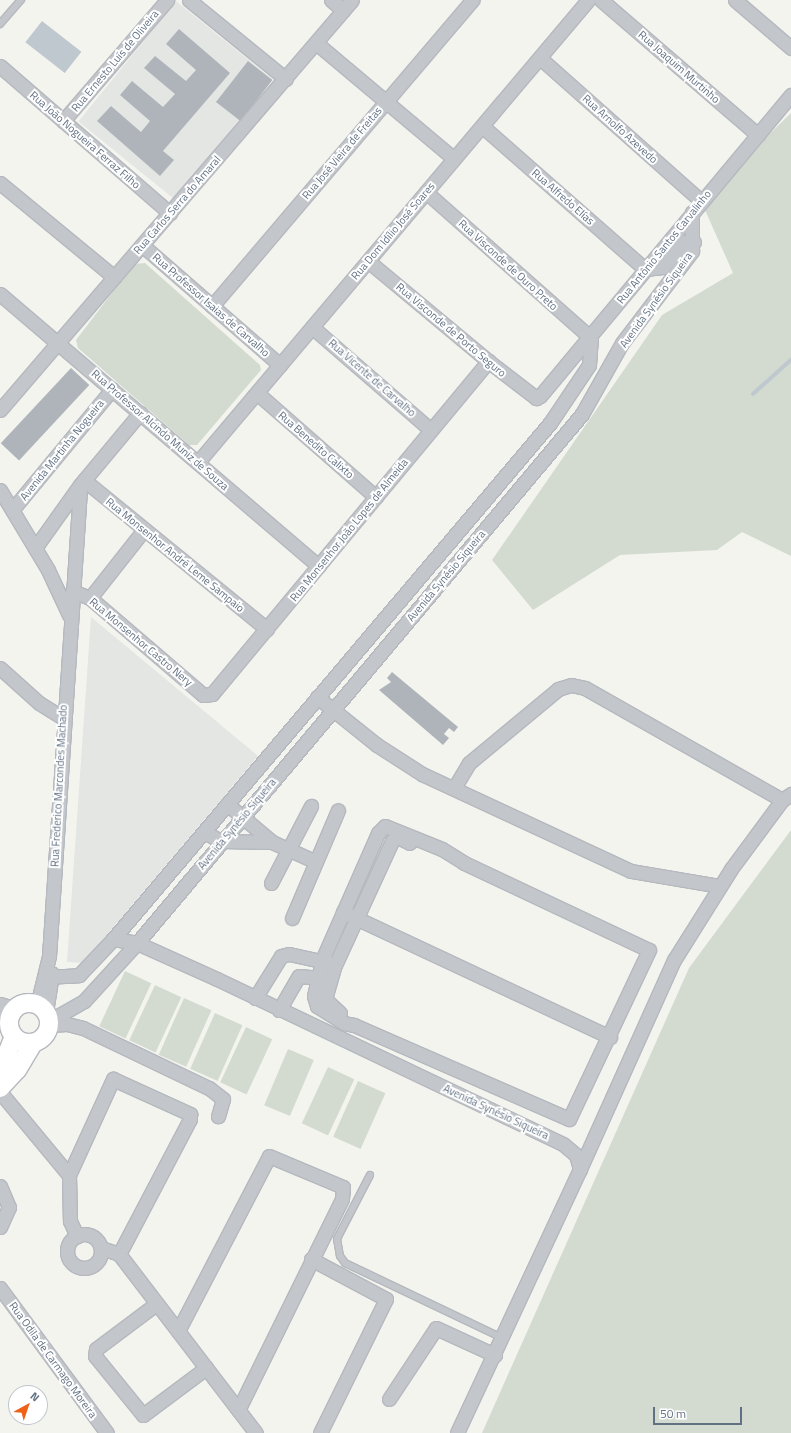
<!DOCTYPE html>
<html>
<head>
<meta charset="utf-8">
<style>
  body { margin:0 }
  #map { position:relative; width:791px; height:1433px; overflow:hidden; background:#f4f4ef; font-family:"Titillium Web",sans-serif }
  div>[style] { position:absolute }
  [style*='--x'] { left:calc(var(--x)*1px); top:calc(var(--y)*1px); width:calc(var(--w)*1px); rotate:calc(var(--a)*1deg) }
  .built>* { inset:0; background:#e4e6e3; transform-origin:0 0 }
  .green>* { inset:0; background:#d3dbd0; transform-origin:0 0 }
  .water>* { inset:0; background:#bfc8ce; transform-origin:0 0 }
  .stream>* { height:3.5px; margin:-1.75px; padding:0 1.75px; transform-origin:1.75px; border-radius:1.75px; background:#bfc8ce }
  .building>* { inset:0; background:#aeb4ba; transform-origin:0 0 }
  .roads { filter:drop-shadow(1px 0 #b5b9bf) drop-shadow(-1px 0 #b5b9bf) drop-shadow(0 1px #b5b9bf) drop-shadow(0 -1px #b5b9bf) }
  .lane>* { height:6px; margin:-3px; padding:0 3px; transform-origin:3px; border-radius:3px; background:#c3c6ca }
  .street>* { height:13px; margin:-6.5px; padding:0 6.5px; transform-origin:6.5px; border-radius:6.5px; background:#c3c6ca }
  .street>.ring { margin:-6.5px; padding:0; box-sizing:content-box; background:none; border:13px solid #c3c6ca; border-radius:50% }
  .secondary>* { height:18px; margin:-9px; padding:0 9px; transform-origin:9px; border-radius:9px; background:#fff }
  .secondary>.ring { margin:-9px; padding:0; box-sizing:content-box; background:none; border:18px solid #fff; border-radius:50% }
  span { translate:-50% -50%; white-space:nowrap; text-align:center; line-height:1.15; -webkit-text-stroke:4px #fff; paint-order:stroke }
  .street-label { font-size:11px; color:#617083 }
  .north { position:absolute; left:8px; top:1385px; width:40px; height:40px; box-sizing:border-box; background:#fff; border:1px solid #c0c6cd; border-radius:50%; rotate:40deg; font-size:11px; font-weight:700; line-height:16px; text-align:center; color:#617083 }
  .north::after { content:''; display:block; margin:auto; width:14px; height:18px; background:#ee6116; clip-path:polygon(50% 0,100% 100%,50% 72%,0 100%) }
  .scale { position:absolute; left:653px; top:1407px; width:89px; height:18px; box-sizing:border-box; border:2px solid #617083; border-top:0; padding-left:5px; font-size:12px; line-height:14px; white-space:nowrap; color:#617083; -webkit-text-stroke:3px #fff; paint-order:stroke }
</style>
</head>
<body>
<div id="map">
  <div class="built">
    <div style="left:176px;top:1px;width:124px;height:155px;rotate:39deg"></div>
    <div style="clip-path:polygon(91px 617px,258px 756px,83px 963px,67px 962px)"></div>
  </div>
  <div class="green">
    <div style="clip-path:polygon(791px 113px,791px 556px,742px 532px,717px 550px,620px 555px,533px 610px,492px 560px,662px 315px,733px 273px,701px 201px)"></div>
    <div style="clip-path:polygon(145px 263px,260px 365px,261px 370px,197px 445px,189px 445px,78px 348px,76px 340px,134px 264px)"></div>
    <div style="clip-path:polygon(791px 830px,791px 1433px,482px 1433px,689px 968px)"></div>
    <div style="left:125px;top:971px;width:29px;height:61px;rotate:25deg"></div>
    <div style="left:155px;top:985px;width:29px;height:61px;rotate:25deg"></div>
    <div style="left:184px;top:998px;width:30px;height:62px;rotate:24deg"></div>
    <div style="left:215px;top:1013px;width:30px;height:61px;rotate:24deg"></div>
    <div style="left:246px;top:1027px;width:29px;height:61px;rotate:25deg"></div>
    <div style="left:288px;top:1049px;width:28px;height:61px;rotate:23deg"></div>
    <div style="left:328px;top:1067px;width:29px;height:62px;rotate:25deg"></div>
    <div style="left:358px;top:1081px;width:30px;height:61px;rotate:24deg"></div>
  </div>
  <div class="water">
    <div style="left:42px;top:21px;width:50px;height:27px;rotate:38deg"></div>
  </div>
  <div class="stream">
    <div style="--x:753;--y:394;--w:51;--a:-41.8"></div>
  </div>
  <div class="building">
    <div style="clip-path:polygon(179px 29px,230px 73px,163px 151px,174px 160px,160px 176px,97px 121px,111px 106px,141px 132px,150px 121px,120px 95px,132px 81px,163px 107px,175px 94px,144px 68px,155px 56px,186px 81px,196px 70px,166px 44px)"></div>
    <div style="left:248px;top:61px;width:31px;height:52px;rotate:38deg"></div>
    <div style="left:71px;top:368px;width:25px;height:103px;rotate:43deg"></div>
    <div style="clip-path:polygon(392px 672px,458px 727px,454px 732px,449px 728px,444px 734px,449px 738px,443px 745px,379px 690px,391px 682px,387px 678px)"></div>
  </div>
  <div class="roads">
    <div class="lane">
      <div style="--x:0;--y:24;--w:32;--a:-49"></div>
      <div style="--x:370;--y:1175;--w:72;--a:117.3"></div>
      <div style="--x:337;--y:1239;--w:17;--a:80"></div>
      <div style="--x:340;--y:1256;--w:9;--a:54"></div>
      <div style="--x:345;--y:1263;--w:174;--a:25.5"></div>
    </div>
    <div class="street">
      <div style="--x:189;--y:0;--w:125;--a:39.2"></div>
      <div style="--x:331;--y:0;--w:16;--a:40"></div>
      <div style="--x:601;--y:0;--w:207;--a:40.7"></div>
      <div style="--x:735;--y:0;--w:74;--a:40.6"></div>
      <div style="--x:316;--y:43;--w:180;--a:40"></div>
      <div style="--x:540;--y:58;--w:215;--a:41.6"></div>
      <div style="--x:0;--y:66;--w:225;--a:40.9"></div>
      <div style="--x:63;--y:121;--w:160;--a:-49.3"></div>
      <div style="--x:482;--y:126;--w:217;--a:41.3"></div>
      <div style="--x:645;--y:269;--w:18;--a:-6"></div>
      <div style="--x:663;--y:267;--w:32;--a:-51"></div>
      <div style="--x:683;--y:242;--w:11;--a:0"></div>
      <div style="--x:0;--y:183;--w:148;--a:39.5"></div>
      <div style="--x:426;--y:192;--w:220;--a:41.5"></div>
      <div style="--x:142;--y:245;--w:183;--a:41"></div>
      <div style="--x:368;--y:261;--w:156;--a:39.8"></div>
      <div style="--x:488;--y:361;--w:61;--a:37.6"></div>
      <div style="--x:536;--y:398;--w:4;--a:-27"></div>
      <div style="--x:540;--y:396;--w:392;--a:-50.2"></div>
      <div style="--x:0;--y:294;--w:419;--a:40.5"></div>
      <div style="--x:212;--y:306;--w:402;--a:-49.6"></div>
      <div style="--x:312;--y:327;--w:157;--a:40.9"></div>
      <div style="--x:257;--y:393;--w:158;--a:41.2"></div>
      <div style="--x:0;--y:410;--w:540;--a:-49.35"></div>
      <div style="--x:198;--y:462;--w:605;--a:-49.83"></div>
      <div style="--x:84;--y:480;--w:236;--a:39.2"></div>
      <div style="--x:0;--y:490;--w:93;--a:59"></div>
      <div style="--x:48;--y:570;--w:50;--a:65"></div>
      <div style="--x:12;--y:510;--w:157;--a:-50.4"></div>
      <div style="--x:35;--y:548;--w:77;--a:-54.5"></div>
      <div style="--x:80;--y:485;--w:94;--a:-50.2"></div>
      <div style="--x:72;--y:591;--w:19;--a:21"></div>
      <div style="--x:90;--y:598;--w:149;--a:40.6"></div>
      <div style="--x:203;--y:695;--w:9;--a:-6"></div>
      <div style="--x:212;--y:694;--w:433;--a:-50.3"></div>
      <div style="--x:90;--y:598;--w:85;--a:-51.7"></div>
      <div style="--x:0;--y:668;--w:52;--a:41.9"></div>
      <div style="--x:39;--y:703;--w:28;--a:32"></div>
      <div style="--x:317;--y:697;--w:77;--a:38.7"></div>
      <div style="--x:377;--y:745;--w:54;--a:32.8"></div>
      <div style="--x:422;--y:774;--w:230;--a:24.9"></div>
      <div style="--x:631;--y:871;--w:90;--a:9.6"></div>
      <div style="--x:454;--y:788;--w:29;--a:-59"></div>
      <div style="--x:469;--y:763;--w:116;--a:-39.7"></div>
      <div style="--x:558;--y:689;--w:14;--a:-17"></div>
      <div style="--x:571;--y:685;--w:14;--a:12"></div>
      <div style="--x:585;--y:688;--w:227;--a:29.6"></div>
      <div style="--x:227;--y:804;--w:59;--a:40.2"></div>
      <div style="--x:272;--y:842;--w:46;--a:24.3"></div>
      <div style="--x:385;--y:826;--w:61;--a:22"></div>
      <div style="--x:442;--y:849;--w:26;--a:32"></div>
      <div style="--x:464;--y:863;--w:204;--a:25.2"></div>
      <div style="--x:649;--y:950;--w:187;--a:115.3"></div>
      <div style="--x:569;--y:1119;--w:235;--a:-156.4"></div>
      <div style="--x:354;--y:1025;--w:10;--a:-169"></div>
      <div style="--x:344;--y:1023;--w:32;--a:-148"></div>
      <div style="--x:317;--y:1006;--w:10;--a:-107"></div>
      <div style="--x:314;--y:996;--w:37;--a:-77"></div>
      <div style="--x:322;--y:960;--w:139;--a:-66.2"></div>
      <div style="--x:378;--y:833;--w:10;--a:-45"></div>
      <div style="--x:204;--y:832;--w:19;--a:28"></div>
      <div style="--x:221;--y:841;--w:51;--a:1.1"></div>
      <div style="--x:271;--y:883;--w:87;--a:-62.5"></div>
      <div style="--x:343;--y:912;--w:295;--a:25.1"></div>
      <div style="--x:292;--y:918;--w:117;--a:-66.9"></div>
      <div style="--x:113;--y:939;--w:24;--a:9"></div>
      <div style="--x:137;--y:943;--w:88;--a:24.2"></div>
      <div style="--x:217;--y:979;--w:383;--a:25.5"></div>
      <div style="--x:563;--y:1144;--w:17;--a:40"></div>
      <div style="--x:576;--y:1155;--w:15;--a:74"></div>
      <div style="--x:580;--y:1169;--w:291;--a:115"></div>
      <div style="--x:45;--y:977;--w:34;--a:-3"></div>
      <div style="--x:79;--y:975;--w:50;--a:-46.6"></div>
      <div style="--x:113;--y:939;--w:676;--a:-49.74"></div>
      <div style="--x:550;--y:423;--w:70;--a:-56.1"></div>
      <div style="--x:589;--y:365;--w:27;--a:-86"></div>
      <div style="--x:255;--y:998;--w:49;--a:-58.2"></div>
      <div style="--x:281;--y:956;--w:8;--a:-14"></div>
      <div style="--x:289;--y:954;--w:42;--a:12.4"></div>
      <div style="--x:0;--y:1004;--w:17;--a:17"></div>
      <div style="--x:37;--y:1005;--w:50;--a:-76.2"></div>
      <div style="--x:49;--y:956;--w:472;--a:-86.2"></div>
      <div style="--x:279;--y:1010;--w:39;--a:-60"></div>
      <div style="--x:299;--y:976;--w:25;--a:5"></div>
      <div style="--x:46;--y:1012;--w:39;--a:-81"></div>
      <div style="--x:340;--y:1013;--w:21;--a:-137"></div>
      <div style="--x:325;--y:999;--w:35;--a:-74"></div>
      <div style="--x:335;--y:965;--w:136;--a:-65.3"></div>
      <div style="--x:392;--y:841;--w:7;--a:-34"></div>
      <div style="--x:398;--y:837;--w:13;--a:27"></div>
      <div style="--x:0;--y:1018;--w:12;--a:35"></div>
      <div style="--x:49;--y:1021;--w:40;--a:-29.7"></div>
      <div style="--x:84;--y:1001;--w:79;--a:-47.6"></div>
      <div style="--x:137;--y:943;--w:691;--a:-49.93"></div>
      <div style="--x:582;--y:414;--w:81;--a:-60.6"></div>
      <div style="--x:622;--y:343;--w:116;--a:-52.7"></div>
      <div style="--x:692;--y:251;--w:39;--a:-90"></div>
      <div style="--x:49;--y:1025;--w:18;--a:-3"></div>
      <div style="--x:67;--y:1024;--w:16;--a:14"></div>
      <div style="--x:83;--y:1028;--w:140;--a:25.5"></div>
      <div style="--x:209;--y:1088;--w:18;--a:38"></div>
      <div style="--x:223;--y:1099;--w:18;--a:106"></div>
      <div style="--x:0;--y:1092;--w:108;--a:50.3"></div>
      <div style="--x:69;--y:1175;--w:46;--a:88.8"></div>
      <div style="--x:70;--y:1221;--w:17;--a:65"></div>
      <div style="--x:580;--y:1169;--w:229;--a:-65.8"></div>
      <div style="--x:674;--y:960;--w:107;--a:-57.9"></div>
      <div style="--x:731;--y:869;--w:86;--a:-53.5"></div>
      <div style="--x:782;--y:800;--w:11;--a:-34"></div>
      <div style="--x:69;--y:1175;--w:106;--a:-65.4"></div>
      <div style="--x:113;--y:1079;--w:85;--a:24.4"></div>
      <div style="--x:190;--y:1114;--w:5;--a:90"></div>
      <div style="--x:190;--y:1119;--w:153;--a:117.7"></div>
      <div style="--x:0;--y:1186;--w:23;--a:67"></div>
      <div style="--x:9;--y:1207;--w:22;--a:114"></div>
      <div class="ring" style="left:67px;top:1234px;width:21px;height:21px"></div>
      <div style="--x:101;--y:1248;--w:19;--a:18"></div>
      <div style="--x:119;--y:1254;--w:225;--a:52.6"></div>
      <div style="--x:311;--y:1259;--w:85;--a:28.1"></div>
      <div style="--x:386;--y:1299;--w:149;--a:116.2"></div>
      <div style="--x:0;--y:1288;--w:180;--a:53.6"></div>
      <div style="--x:156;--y:1304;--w:75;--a:143.1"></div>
      <div style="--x:96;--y:1349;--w:7;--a:98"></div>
      <div style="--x:95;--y:1356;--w:76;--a:50.9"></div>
      <div style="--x:143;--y:1415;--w:79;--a:-36.7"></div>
      <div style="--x:178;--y:1331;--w:197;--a:-62.5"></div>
      <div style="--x:269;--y:1156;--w:80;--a:22.7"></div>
      <div style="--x:343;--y:1187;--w:12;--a:95"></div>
      <div style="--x:342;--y:1199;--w:235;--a:116.2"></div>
      <div style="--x:389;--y:1399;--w:85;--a:-56.5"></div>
      <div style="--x:436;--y:1328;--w:65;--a:24.6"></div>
    </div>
    <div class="secondary">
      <div class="ring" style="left:9px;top:1003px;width:22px;height:22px"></div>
      <div style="--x:0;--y:1071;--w:37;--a:-68"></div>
      <div style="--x:0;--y:1088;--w:25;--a:-47"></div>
      <div style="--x:17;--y:1070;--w:31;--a:-59"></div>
    </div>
  </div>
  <div class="street-label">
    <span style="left:115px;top:61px;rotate:-50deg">Rua Ernesto Luís de Oliveira</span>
    <span style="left:679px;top:67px;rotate:41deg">Rua Joaquim Murtinho</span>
    <span style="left:620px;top:129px;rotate:42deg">Rua Arnolfo Azevedo</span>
    <span style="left:85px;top:140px;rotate:41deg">Rua João Nogueira Ferraz Filho</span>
    <span style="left:342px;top:153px;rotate:-50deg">Rua José Vieira de Freitas</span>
    <span style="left:563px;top:197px;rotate:41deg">Rua Alfredo Elías</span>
    <span style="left:177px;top:205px;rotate:-49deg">Rua Carlos Serra do Amaral</span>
    <span style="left:393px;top:231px;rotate:-50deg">Rua Dom Idílio José Soares</span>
    <span style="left:664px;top:247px;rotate:-51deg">Rua Antônio Santos Carvalinho</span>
    <span style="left:508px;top:265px;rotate:42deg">Rua Visconde de Ouro Preto</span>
    <span style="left:656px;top:300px;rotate:-54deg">Avenida Synésio Siqueira</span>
    <span style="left:211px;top:305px;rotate:41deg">Rua Professor Isaias de Carvalho</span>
    <span style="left:451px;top:330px;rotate:40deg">Rua Visconde de Porto Seguro</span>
    <span style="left:372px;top:378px;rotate:41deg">Rua Vicente de Carvalho</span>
    <span style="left:160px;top:430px;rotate:41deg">Rua Professor Alcindo Muniz de Souza</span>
    <span style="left:316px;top:445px;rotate:41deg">Rua Benedito Calixto</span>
    <span style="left:62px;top:450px;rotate:-51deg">Avenida Martinha Nogueira</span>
    <span style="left:349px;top:530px;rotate:-51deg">Rua Monsenhor João Lopes de Almeida</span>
    <span style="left:175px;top:555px;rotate:39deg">Rua Monsenhor André Leme Sampaio</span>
    <span style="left:446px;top:576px;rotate:-50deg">Avenida Synésio Siqueira</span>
    <span style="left:141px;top:642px;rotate:40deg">Rua Monsenhor Castro Nery</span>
    <span style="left:59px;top:786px;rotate:-87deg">Rua Frederico Marcondes Machado</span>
    <span style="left:237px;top:824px;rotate:-50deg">Avenida Synésio Siqueira</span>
    <span style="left:496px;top:1112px;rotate:25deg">Avenida Synésio Siqueira</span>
    <span style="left:53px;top:1360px;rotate:54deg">Rua Odila de Carmago Moreira</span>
  </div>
  <div class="north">N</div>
  <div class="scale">50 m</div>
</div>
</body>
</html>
